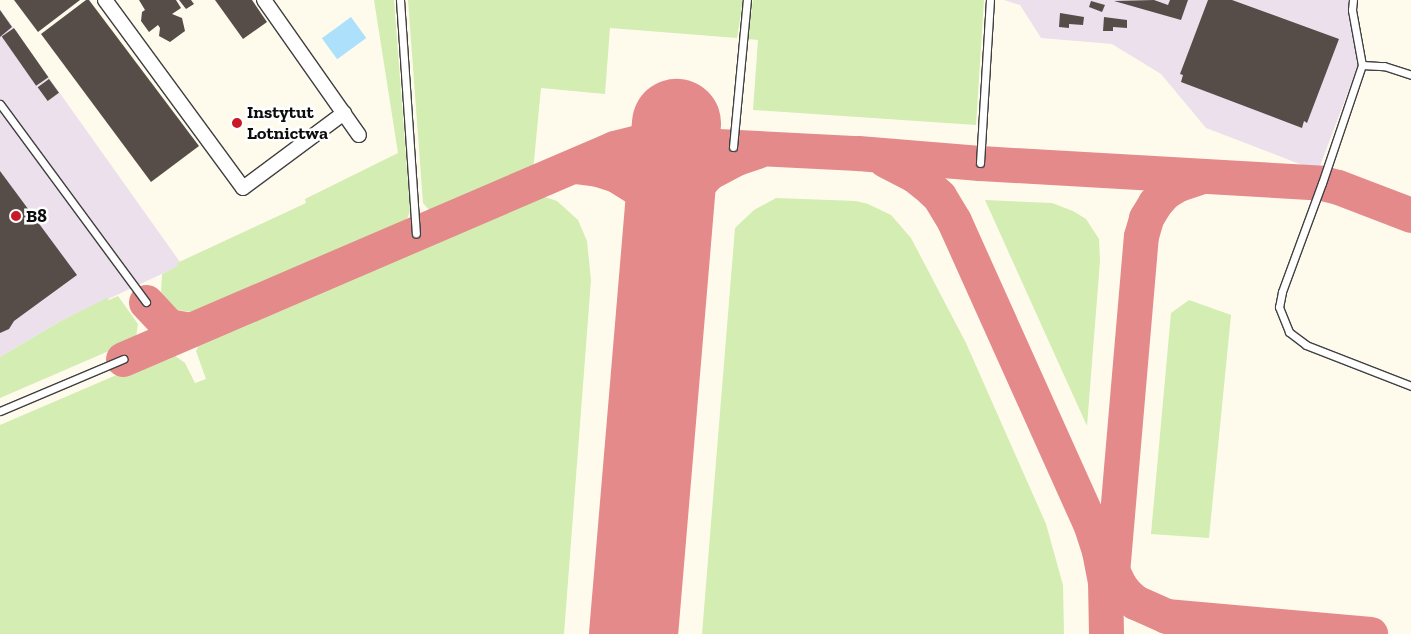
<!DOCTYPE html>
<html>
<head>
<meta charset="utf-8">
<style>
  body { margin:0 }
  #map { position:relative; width:1411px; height:634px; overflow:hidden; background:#fffbec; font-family:"Zilla Slab",serif }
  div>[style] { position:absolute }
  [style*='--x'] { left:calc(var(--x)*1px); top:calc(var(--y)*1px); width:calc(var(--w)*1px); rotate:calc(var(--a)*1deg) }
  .industrial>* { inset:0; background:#ebe0ec }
  .green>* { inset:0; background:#d3edb3 }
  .water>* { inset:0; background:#ace0fb; transform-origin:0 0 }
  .taxiway>* { height:35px; margin:-17.5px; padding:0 17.5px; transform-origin:17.5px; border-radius:17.5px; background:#e48a8a }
  .runway>* { height:89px; margin:-44.5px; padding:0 44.5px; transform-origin:44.5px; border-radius:44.5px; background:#e48a8a }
  .building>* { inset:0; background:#564d48; transform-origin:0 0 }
  .roads { filter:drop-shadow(1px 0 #404040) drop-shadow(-1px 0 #404040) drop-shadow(0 1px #404040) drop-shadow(0 -1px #404040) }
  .service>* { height:7px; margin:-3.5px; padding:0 3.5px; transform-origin:3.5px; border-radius:3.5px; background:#fff }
  .minor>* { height:14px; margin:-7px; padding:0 7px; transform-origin:7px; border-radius:7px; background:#fff }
  .dots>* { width:14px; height:14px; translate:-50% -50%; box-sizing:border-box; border:2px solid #fff; border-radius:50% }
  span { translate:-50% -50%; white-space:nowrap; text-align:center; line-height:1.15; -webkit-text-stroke:5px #fff; paint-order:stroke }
  .poi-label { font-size:18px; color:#0d0d0d; font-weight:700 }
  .left { translate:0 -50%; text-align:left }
</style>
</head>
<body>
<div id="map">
  <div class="industrial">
    <div style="clip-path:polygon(1004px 0,1350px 0,1353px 37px,1359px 63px,1318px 171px,1206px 128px,1161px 74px,1112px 44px,1041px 38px,1020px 5px)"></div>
    <div style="clip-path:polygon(0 9px,180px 262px,177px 263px,179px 266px,61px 321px,0 357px)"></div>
  </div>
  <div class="green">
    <div style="clip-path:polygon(374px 0,394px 0,410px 210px,408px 217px,400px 227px,199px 313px,177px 310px,170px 305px,161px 292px,162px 274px,178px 266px,177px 263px,306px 203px,305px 199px,398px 153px)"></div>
    <div style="clip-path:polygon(408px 0,743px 0,737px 38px,610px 28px,605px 94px,541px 88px,533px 171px,437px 211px,429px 210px,423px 203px)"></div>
    <div style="clip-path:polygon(753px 0,984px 0,976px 125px,753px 110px,758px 40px,748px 39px)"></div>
    <div style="clip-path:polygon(539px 195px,557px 201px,578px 220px,587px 241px,591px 280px,564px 634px,0 634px,0 425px,163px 355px,174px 355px,185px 363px,195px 383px,206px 379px,196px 351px,203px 337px)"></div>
    <div style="clip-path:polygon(776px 198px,856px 201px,868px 204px,891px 215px,911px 238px,966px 343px,1046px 524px,1063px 585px,1064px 634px,702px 634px,735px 228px,754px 210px)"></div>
    <div style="clip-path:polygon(985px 200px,1052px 203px,1073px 211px,1086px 219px,1099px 239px,1100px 261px,1087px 426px)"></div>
    <div style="clip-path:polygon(118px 296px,138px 324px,136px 337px,132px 341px,0 398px,0 357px,61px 321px,107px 298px,109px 300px)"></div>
    <div style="clip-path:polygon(1189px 300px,1231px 315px,1209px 538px,1151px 534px,1171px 313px)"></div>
  </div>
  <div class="water">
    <div style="left:351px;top:17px;width:26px;height:36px;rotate:54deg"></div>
  </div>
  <div class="taxiway">
    <div style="--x:885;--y:160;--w:31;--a:27"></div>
    <div style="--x:913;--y:174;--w:16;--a:38"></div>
    <div style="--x:926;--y:184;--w:18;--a:43"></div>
    <div style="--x:939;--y:196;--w:29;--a:59"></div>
    <div style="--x:954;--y:221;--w:331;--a:65.8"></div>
    <div style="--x:1090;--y:523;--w:29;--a:72"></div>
    <div style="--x:1099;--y:551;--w:31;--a:79"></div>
    <div style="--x:1105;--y:581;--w:53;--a:88.9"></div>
    <div style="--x:574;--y:166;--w:24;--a:7"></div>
    <div style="--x:598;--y:169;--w:19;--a:18"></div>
    <div style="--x:616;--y:175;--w:25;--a:32"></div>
    <div style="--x:637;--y:188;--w:23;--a:45"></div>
    <div style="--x:653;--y:204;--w:36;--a:69"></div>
    <div style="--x:666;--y:238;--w:54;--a:-61"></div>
    <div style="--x:692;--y:191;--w:24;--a:-48"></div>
    <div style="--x:708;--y:173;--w:32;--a:-28"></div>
    <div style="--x:736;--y:158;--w:22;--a:-18"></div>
    <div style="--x:146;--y:302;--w:33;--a:47"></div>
    <div style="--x:168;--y:326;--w:22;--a:10"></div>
    <div style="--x:123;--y:359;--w:534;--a:-23.25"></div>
    <div style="--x:614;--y:148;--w:25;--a:-14"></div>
    <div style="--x:638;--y:142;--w:220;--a:2.9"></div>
    <div style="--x:858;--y:153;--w:122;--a:4.7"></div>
    <div style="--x:980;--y:163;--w:343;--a:3.3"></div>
    <div style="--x:1322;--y:183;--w:16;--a:14"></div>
    <div style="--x:1338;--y:187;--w:78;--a:21"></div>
    <div style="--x:1105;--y:556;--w:32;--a:64"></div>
    <div style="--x:1119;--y:585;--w:11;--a:52"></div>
    <div style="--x:1126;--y:594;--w:12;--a:42"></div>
    <div style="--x:1135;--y:602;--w:34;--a:24"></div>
    <div style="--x:1166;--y:616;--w:205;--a:5"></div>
    <div style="--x:1112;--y:573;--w:338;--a:-85.1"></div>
    <div style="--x:1141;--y:236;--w:19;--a:-74"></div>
    <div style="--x:1146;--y:218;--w:17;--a:-59"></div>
    <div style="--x:1155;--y:203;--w:15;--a:-48"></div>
    <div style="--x:1165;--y:192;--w:15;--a:-32"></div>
    <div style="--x:1178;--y:184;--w:23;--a:-18"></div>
  </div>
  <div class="runway">
    <div style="--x:633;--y:634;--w:513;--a:-85.19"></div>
  </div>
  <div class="building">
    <div style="clip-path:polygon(14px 0,80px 0,38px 32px)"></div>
    <div style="clip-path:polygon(86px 0,89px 0,199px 146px,151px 182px,41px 34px)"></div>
    <div style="clip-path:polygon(139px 0,176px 0,181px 8px,172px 14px,182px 18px,185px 31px,170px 42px,159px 36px,160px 28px,158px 25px,149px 32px,141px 21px,142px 12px,145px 10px)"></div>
    <div style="clip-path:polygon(179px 0,191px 0,194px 4px,186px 9px)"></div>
    <div style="clip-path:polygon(215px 0,252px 0,267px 22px,243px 39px)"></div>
    <div style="clip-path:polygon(1154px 0,1168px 5px,1170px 0,1188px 0,1181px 20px,1114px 1px)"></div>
    <div style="clip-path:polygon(1208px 0,1232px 0,1339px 39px,1307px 123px,1304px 121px,1302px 128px,1181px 82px,1183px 75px,1180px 74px)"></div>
    <div style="clip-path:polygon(1091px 1px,1105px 5px,1102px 12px,1089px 7px)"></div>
    <div style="clip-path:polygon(0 10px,12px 27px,0 37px)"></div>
    <div style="clip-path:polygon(1060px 13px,1084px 17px,1083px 25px,1069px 24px,1069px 28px,1059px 27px)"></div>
    <div style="clip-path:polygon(1104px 17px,1127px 20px,1127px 28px,1113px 27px,1113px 31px,1103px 31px)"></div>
    <div style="left:14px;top:28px;width:60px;height:15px;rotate:55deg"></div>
    <div style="left:49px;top:79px;width:17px;height:14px;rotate:54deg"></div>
    <div style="clip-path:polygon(0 171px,77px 275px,14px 321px,9px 329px,0 333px)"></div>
  </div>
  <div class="roads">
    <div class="service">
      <div style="--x:400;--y:0;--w:234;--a:86.1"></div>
      <div style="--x:1353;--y:0;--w:10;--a:96"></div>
      <div style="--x:1352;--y:10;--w:56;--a:79.7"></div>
      <div style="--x:1362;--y:65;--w:125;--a:108.7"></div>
      <div style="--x:1322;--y:183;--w:116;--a:110.2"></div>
      <div style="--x:1282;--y:292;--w:15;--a:101"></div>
      <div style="--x:1279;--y:307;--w:27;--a:68"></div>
      <div style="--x:1289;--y:332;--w:21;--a:37"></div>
      <div style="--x:1306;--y:345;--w:113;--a:21.3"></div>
      <div style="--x:1362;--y:65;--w:22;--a:3"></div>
      <div style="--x:1384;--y:66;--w:28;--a:18"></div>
      <div style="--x:0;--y:104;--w:246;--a:53.6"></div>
      <div style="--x:733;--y:147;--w:148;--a:-84.6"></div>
      <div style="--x:980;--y:163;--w:163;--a:-86.5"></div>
      <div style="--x:0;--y:411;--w:134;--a:-22.9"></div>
    </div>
    <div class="minor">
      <div style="--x:105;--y:0;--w:233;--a:53.7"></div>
      <div style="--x:243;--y:188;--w:126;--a:-36.6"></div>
      <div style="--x:264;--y:0;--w:165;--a:54.9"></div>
    </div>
  </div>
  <div class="dots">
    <div style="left:237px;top:123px;background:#c81a27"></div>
    <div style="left:16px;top:216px;background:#c81a27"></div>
  </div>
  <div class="poi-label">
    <span class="left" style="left:247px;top:123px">Instytut<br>Lotnictwa</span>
    <span class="left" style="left:26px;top:216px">B8</span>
  </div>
</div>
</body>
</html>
